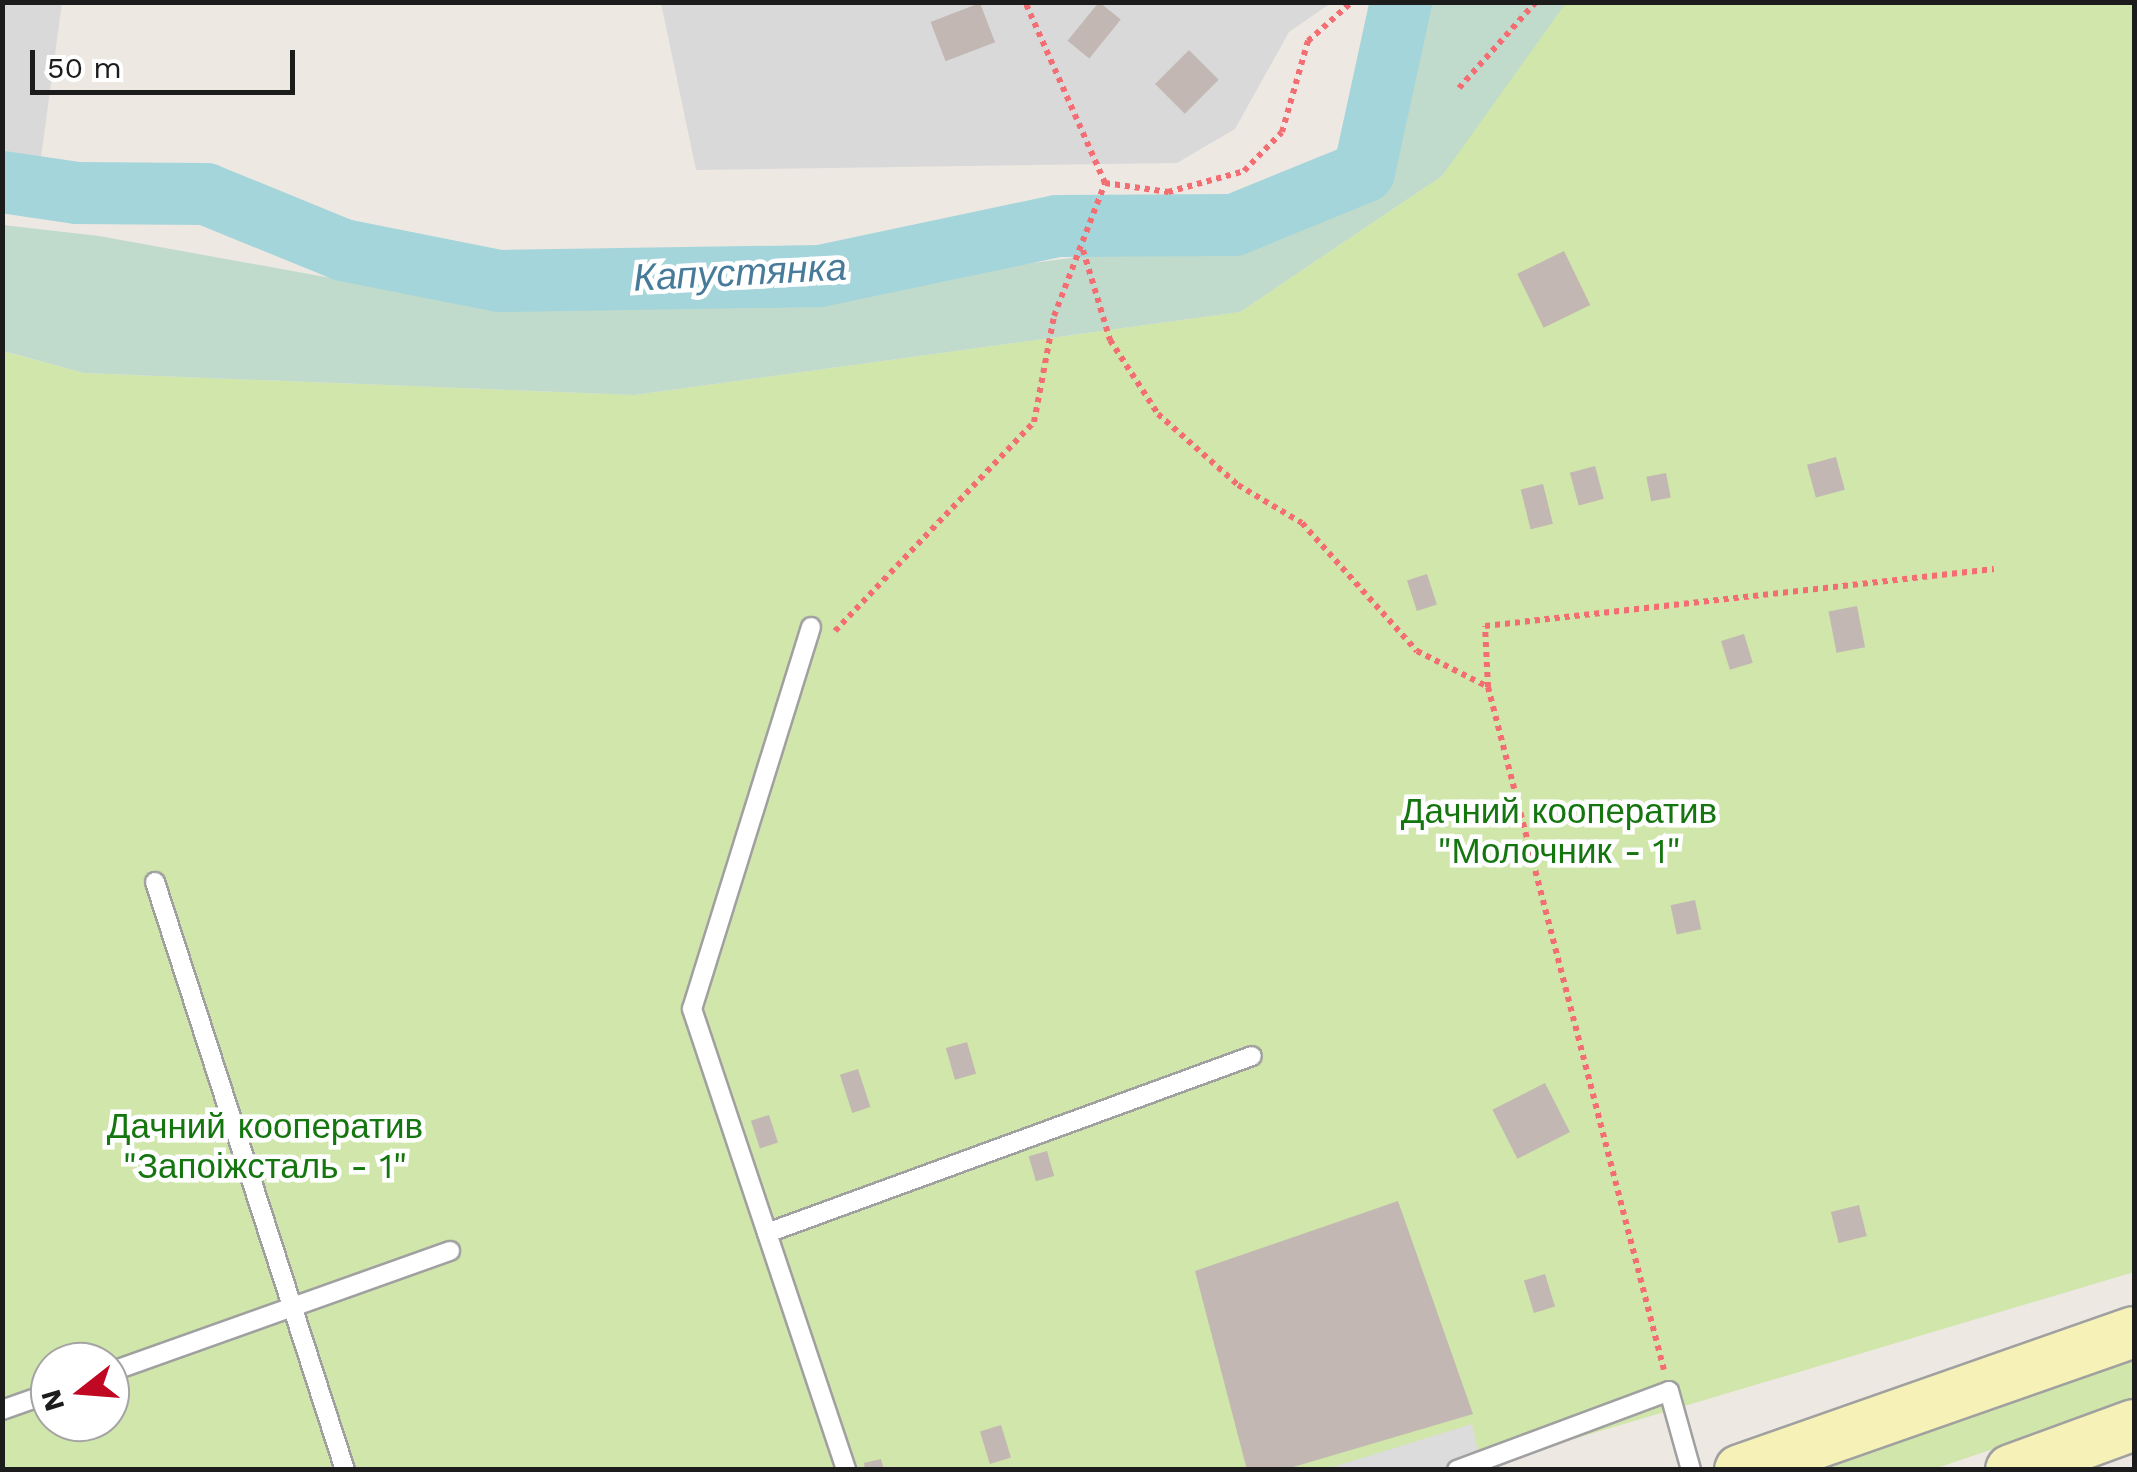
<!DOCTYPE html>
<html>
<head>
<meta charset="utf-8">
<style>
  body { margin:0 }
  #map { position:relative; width:2137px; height:1472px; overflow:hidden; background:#ede8e2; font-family:"Work Sans",sans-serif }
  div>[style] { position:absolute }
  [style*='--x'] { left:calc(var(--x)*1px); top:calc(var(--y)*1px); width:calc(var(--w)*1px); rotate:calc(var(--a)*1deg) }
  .residential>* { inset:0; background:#dad9da }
  .grass>* { inset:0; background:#d0e6aa }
  .wetland>* { inset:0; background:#c0dbcb }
  .parking>* { inset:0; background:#dcdcdc }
  .river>* { height:62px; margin:-31px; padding:0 31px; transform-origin:31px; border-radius:31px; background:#a4d5da }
  .building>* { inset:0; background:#c2b7b2; transform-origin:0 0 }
  .path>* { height:6px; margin-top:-3px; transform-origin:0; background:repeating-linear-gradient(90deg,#f46d72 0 5px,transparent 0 10px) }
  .roads { filter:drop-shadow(2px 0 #a0a0a0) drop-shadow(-2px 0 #a0a0a0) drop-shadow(0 2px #a0a0a0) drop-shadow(0 -2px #a0a0a0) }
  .lane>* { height:18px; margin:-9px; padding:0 9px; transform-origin:9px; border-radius:9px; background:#fff }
  .secondary>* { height:50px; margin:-25px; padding:0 25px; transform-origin:25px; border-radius:25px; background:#f6f1b7 }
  span { translate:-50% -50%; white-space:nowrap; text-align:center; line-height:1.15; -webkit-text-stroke:9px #fff; paint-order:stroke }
  .park-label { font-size:35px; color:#15750f }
  .water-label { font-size:38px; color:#477b99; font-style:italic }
  .frame { position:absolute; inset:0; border:5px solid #1c1c1c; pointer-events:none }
  .north { position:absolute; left:30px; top:1342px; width:100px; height:100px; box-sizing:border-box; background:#fff; border:2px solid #a4a4a4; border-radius:50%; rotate:253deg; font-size:28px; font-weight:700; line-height:40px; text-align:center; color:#1c1c1c }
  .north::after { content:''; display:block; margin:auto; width:35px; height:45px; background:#c10822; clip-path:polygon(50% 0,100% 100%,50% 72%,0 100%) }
  .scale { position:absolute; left:30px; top:50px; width:265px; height:45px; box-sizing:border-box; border:5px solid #1c1c1c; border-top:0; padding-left:12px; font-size:30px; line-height:35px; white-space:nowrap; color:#1c1c1c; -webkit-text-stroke:8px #fff; paint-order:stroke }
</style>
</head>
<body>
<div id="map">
  <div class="residential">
    <div style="clip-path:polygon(2px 3px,62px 3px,41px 157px,3px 154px)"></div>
    <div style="clip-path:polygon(661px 3px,1331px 3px,1289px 32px,1235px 129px,1177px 163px,696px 170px)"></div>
  </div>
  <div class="grass">
    <div style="clip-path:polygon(evenodd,1562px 3px,2134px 3px,2134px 1272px,1500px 1461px,1494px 1446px,1411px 1469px,3px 1469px,2px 351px,84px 373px,634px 395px,1240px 312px,1442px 176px,1562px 3px,50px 1362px,110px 1362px,110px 1422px,50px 1422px,50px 1362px)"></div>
    <div style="clip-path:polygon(2134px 1353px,2134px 1401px,1934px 1469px,1769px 1470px)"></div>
  </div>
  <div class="wetland">
    <div style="clip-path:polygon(1422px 3px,1566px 3px,1442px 176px,1240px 312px,634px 395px,84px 373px,3px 351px,3px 225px,99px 236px,496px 308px,796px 294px,1139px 249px,1237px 248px,1380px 198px)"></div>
  </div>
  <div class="parking">
    <div style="clip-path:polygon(1472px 1424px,1480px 1461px,1454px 1469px,1323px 1470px)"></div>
  </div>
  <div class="river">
    <div style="--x:2;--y:182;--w:76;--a:8.3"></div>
    <div style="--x:77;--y:193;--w:129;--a:0.4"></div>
    <div style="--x:206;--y:194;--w:148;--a:22.2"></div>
    <div style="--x:343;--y:250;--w:160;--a:11.2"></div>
    <div style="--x:500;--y:281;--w:320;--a:-0.9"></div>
    <div style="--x:820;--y:276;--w:243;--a:-11.9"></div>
    <div style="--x:1058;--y:226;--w:176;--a:-0.3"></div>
    <div style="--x:1234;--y:225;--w:140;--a:-22.2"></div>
    <div style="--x:1364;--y:172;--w:174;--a:-77.7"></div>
  </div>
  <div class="building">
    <div style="left:1099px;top:2px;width:28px;height:50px;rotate:39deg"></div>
    <div style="left:980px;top:3px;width:42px;height:53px;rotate:69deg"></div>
    <div style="left:1189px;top:50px;width:42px;height:48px;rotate:45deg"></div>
    <div style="left:1564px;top:251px;width:60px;height:52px;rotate:64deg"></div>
    <div style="left:1836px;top:457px;width:34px;height:30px;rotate:75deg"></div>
    <div style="left:1595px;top:466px;width:34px;height:26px;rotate:75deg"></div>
    <div style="left:1666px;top:473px;width:25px;height:20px;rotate:79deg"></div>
    <div style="left:1543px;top:484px;width:41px;height:23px;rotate:76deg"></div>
    <div style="left:1427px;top:574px;width:32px;height:21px;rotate:72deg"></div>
    <div style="left:1857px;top:606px;width:42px;height:29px;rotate:79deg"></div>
    <div style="left:1744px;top:634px;width:30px;height:24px;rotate:73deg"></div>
    <div style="left:1695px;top:900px;width:30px;height:25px;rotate:78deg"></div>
    <div style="left:967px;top:1042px;width:33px;height:22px;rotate:74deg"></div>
    <div style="left:858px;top:1069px;width:40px;height:19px;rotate:72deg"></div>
    <div style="left:1545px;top:1083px;width:55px;height:59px;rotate:63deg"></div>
    <div style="left:769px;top:1115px;width:29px;height:19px;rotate:72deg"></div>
    <div style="left:1047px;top:1151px;width:26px;height:19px;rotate:74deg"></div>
    <div style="clip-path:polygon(1398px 1201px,1473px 1414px,1283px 1470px,1247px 1470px,1195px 1271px)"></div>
    <div style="left:1859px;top:1205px;width:32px;height:29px;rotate:76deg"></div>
    <div style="left:1545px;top:1274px;width:34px;height:22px;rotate:73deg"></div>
    <div style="left:1001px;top:1425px;width:34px;height:22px;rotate:73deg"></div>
    <div style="clip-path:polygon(881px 1459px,884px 1470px,865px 1470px,864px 1463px)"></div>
  </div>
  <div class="path">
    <div style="--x:1459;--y:88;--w:115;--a:-48.2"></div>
    <div style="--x:1105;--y:183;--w:64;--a:8.1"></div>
    <div style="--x:1168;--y:192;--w:79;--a:-15.4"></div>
    <div style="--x:1244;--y:171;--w:54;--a:-45.7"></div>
    <div style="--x:1282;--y:132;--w:95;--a:-74.1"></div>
    <div style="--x:1308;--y:41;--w:59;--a:-41.6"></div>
    <div style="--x:1083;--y:250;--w:94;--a:73.3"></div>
    <div style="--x:1110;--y:340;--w:88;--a:57"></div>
    <div style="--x:1158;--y:414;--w:107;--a:41.6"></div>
    <div style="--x:1238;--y:485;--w:74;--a:30.7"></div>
    <div style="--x:1302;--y:523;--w:172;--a:48.1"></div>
    <div style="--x:1417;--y:651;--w:80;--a:26.9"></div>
    <div style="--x:1488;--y:687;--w:705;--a:75.55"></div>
    <div style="--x:835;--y:631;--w:289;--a:-46.4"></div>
    <div style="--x:1034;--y:422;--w:108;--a:-79.3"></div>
    <div style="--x:1054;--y:316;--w:142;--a:-69"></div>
    <div style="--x:1105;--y:183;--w:198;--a:-113.8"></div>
    <div style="--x:1488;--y:687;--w:61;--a:-92.8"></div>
    <div style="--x:1485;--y:626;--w:512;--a:-6.39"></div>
  </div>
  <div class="roads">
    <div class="lane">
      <div style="--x:811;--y:627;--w:400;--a:107.3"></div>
      <div style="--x:692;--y:1009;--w:486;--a:71.5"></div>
      <div style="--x:155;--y:882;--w:618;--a:72.09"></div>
      <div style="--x:767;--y:1233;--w:516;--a:-20.05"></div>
      <div style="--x:110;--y:1372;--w:361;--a:-19.6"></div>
      <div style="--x:2;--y:1410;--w:51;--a:-19.5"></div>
      <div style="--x:1457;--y:1470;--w:226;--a:-20.4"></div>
      <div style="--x:1669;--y:1391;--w:82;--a:74.4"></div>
    </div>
    <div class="secondary">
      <div style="--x:1740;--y:1470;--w:417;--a:-19.3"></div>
      <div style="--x:2011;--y:1470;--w:131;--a:-20.1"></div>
    </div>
  </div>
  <div class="park-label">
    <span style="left:1559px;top:831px">Дачний кооператив<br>"Молочник - 1"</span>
    <span style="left:265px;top:1146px">Дачний кооператив<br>"Запоіжсталь - 1"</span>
  </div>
  <div class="water-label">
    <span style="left:740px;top:273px;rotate:-3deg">Капустянка</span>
  </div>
  <div class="frame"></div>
  <div class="north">N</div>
  <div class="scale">50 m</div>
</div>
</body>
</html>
